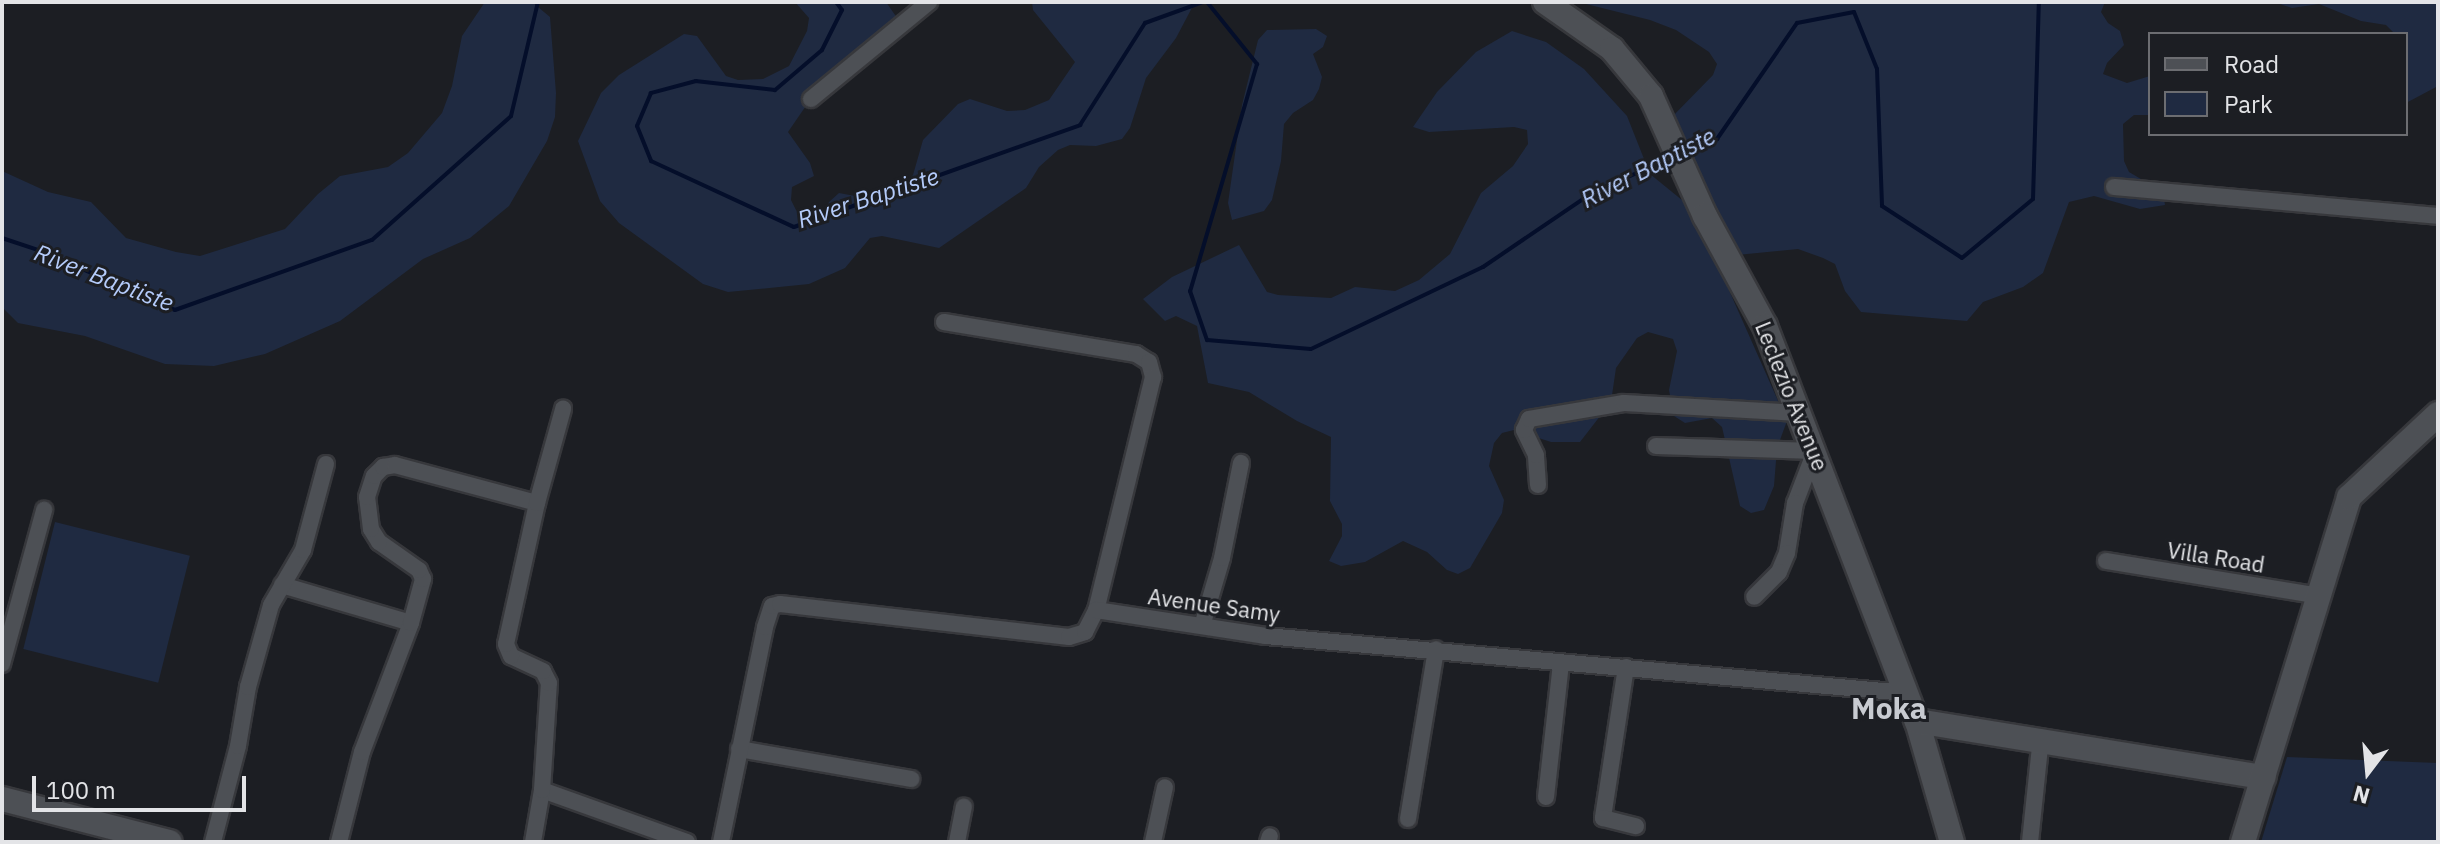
<!DOCTYPE html>
<html>
<head>
<meta charset="utf-8">
<style>
  body { margin:0 }
  #map { position:relative; width:2440px; height:844px; overflow:hidden; background:#1c1e23; font-family:"IBM Plex Sans",sans-serif }
  div>[style] { position:absolute }
  [style*='--x'] { left:calc(var(--x)*1px); top:calc(var(--y)*1px); width:calc(var(--w)*1px); rotate:calc(var(--a)*1deg) }
  .green>* { inset:0; background:#1f2a41; transform-origin:0 0 }
  .stream>* { height:4px; margin:-2px; padding:0 2px; transform-origin:2px; border-radius:2px; background:#040e2a }
  .roads { filter:drop-shadow(2px 0 #37383c) drop-shadow(-2px 0 #37383c) drop-shadow(0 2px #37383c) drop-shadow(0 -2px #37383c) }
  .minor>* { height:16px; margin:-8px; padding:0 8px; transform-origin:8px; border-radius:8px; background:#4d5055 }
  .secondary>* { height:24px; margin:-12px; padding:0 12px; transform-origin:12px; border-radius:12px; background:#4d5055 }
  span { translate:-50% -50%; white-space:nowrap; text-align:center; line-height:1.15; -webkit-text-stroke:6px #1c1e23; paint-order:stroke }
  .street-label { font-size:22px; color:#e3e4e7 }
  .water-label { font-size:24px; color:#b4cbfa; font-style:italic }
  .district-label { font-size:30px; color:#c8cbd1; font-weight:700 }
  .frame { position:absolute; inset:0; border:4px solid #e3e4e7; pointer-events:none }
  .legend { position:absolute; left:2148px; top:32px; width:260px; height:104px; box-sizing:border-box; background:#1c1e23; border:2px solid #6c6d71; margin:0; padding:10px 14px; list-style:none; font-size:24px; color:#e3e4e7 }
  .legend li { display:flex; align-items:center; gap:16px; height:40px }
  .legend b { width:40px; border:2px solid #6c6d71 }
  .north { position:absolute; left:2328px; top:732px; width:80px; height:80px; -webkit-text-stroke:6px #1c1e23; paint-order:stroke; rotate:196deg; font-size:22px; font-weight:700; line-height:32px; text-align:center; color:#e3e4e7 }
  .north::after { content:''; display:block; margin:auto; width:28px; height:36px; background:#e3e4e7; clip-path:polygon(50% 0,100% 100%,50% 72%,0 100%) }
  .scale { position:absolute; left:32px; top:776px; width:214px; height:36px; box-sizing:border-box; border:4px solid #e3e4e7; border-top:0; padding-left:10px; font-size:24px; line-height:28px; white-space:nowrap; color:#e3e4e7; -webkit-text-stroke:6px #1c1e23; paint-order:stroke }
</style>
</head>
<body>
<div id="map">
  <div class="green">
    <div style="clip-path:polygon(485px 2px,532px 2px,550px 17px,556px 93px,555px 117px,547px 141px,509px 206px,470px 238px,423px 259px,340px 321px,265px 354px,214px 366px,165px 364px,85px 336px,18px 323px,2px 307px,2px 171px,48px 192px,91px 202px,126px 238px,176px 252px,200px 256px,285px 229px,318px 194px,340px 176px,388px 167px,408px 153px,442px 113px,452px 86px,462px 36px)"></div>
    <div style="clip-path:polygon(795px 2px,886px 2px,902px 25px,810px 100px,788px 132px,810px 163px,814px 176px,792px 187px,791px 200px,796px 210px,808px 217px,824px 213px,829px 202px,839px 193px,887px 202px,913px 175px,923px 140px,958px 104px,970px 99px,1007px 111px,1025px 110px,1049px 100px,1075px 62px,1033px 10px,1032px 2px,1195px 2px,1176px 38px,1146px 78px,1130px 128px,1122px 139px,1096px 146px,1070px 145px,1058px 150px,1039px 167px,1026px 188px,939px 248px,882px 236px,870px 238px,845px 268px,809px 284px,728px 292px,703px 284px,619px 223px,600px 201px,578px 141px,601px 93px,619px 75px,684px 34px,697px 36px,726px 76px,738px 80px,763px 79px,789px 66px,807px 31px,809px 18px)"></div>
    <div style="clip-path:polygon(1578px 2px,2105px 2px,2101px 12px,2108px 23px,2120px 31px,2124px 45px,2107px 63px,2103px 74px,2127px 83px,2150px 76px,2150px 115px,2134px 115px,2123px 124px,2124px 161px,2129px 172px,2163px 192px,2165px 205px,2140px 209px,2094px 196px,2069px 202px,2043px 273px,2023px 287px,1983px 302px,1967px 321px,1861px 312px,1845px 291px,1835px 264px,1823px 258px,1798px 249px,1727px 256px,1669px 120px,1713px 75px,1717px 64px,1709px 52px,1676px 30px,1650px 20px)"></div>
    <div style="clip-path:polygon(2274px 2px,2438px 2px,2438px 86px,2406px 103px,2406px 34px,2395px 34px,2386px 25px,2361px 21px,2319px 4px,2292px 8px)"></div>
    <div style="clip-path:polygon(1316px 29px,1327px 36px,1323px 47px,1313px 54px,1322px 77px,1319px 89px,1313px 100px,1293px 113px,1284px 124px,1281px 161px,1272px 200px,1264px 211px,1232px 220px,1228px 203px,1242px 105px,1258px 40px,1267px 30px)"></div>
    <div style="clip-path:polygon(1512px 31px,1546px 42px,1584px 69px,1627px 116px,1650px 174px,1693px 209px,1787px 421px,1777px 448px,1774px 486px,1764px 510px,1751px 513px,1740px 506px,1722px 427px,1712px 418px,1685px 423px,1674px 416px,1669px 390px,1677px 351px,1673px 339px,1648px 332px,1637px 338px,1616px 368px,1611px 402px,1580px 442px,1551px 442px,1514px 430px,1502px 433px,1494px 443px,1489px 466px,1504px 500px,1502px 513px,1470px 568px,1458px 574px,1447px 570px,1427px 552px,1403px 541px,1365px 562px,1341px 566px,1329px 561px,1342px 536px,1342px 524px,1330px 501px,1331px 437px,1297px 421px,1249px 392px,1208px 383px,1197px 326px,1176px 316px,1165px 321px,1143px 299px,1172px 277px,1239px 245px,1267px 292px,1278px 295px,1331px 298px,1355px 287px,1395px 291px,1419px 280px,1450px 254px,1481px 193px,1513px 166px,1528px 144px,1527px 130px,1514px 127px,1429px 132px,1413px 127px,1437px 92px,1476px 52px)"></div>
    <div style="left:55px;top:522px;width:139px;height:131px;rotate:14deg"></div>
    <div style="clip-path:polygon(2287px 757px,2438px 763px,2438px 842px,2261px 842px)"></div>
  </div>
  <div class="stream">
    <div style="--x:836;--y:2;--w:10;--a:53"></div>
    <div style="--x:842;--y:10;--w:45;--a:116.6"></div>
    <div style="--x:822;--y:50;--w:62;--a:139.6"></div>
    <div style="--x:775;--y:90;--w:80;--a:-173.5"></div>
    <div style="--x:696;--y:81;--w:47;--a:165.1"></div>
    <div style="--x:651;--y:93;--w:36;--a:113"></div>
    <div style="--x:637;--y:126;--w:38;--a:68"></div>
    <div style="--x:651;--y:161;--w:157;--a:24.8"></div>
    <div style="--x:794;--y:227;--w:304;--a:-19.6"></div>
    <div style="--x:1080;--y:125;--w:121;--a:-57.5"></div>
    <div style="--x:1145;--y:23;--w:62;--a:-19.9"></div>
    <div style="--x:1207;--y:2;--w:80;--a:51.1"></div>
    <div style="--x:1257;--y:64;--w:237;--a:106.4"></div>
    <div style="--x:1190;--y:291;--w:52;--a:70.9"></div>
    <div style="--x:1207;--y:340;--w:104;--a:4.9"></div>
    <div style="--x:1311;--y:349;--w:191;--a:-25.5"></div>
    <div style="--x:1483;--y:267;--w:135;--a:-34.2"></div>
    <div style="--x:1595;--y:191;--w:84;--a:-23.2"></div>
    <div style="--x:1687;--y:152;--w:33;--a:-23"></div>
    <div style="--x:1717;--y:139;--w:141;--a:-55.4"></div>
    <div style="--x:1797;--y:23;--w:58;--a:-10.9"></div>
    <div style="--x:1854;--y:12;--w:61;--a:68"></div>
    <div style="--x:1877;--y:69;--w:137;--a:87.9"></div>
    <div style="--x:1882;--y:206;--w:95;--a:33"></div>
    <div style="--x:1962;--y:258;--w:92;--a:-39.7"></div>
    <div style="--x:2033;--y:199;--w:197;--a:-88.3"></div>
    <div style="--x:2;--y:238;--w:44;--a:18.4"></div>
    <div style="--x:44;--y:252;--w:143;--a:23.9"></div>
    <div style="--x:175;--y:310;--w:209;--a:-19.6"></div>
    <div style="--x:372;--y:240;--w:186;--a:-41.7"></div>
    <div style="--x:511;--y:116;--w:117;--a:-76.7"></div>
  </div>
  <div class="roads">
    <div class="minor">
      <div style="--x:811;--y:99;--w:153;--a:-39.4"></div>
      <div style="--x:2114;--y:187;--w:325;--a:5.1"></div>
      <div style="--x:944;--y:322;--w:195;--a:9.5"></div>
      <div style="--x:1136;--y:354;--w:15;--a:32"></div>
      <div style="--x:1149;--y:362;--w:16;--a:75"></div>
      <div style="--x:1153;--y:377;--w:240;--a:103.7"></div>
      <div style="--x:1656;--y:446;--w:159;--a:1.8"></div>
      <div style="--x:1815;--y:451;--w:56;--a:111"></div>
      <div style="--x:1795;--y:503;--w:51;--a:99.1"></div>
      <div style="--x:1787;--y:553;--w:21;--a:113"></div>
      <div style="--x:1779;--y:572;--w:35;--a:135"></div>
      <div style="--x:1538;--y:485;--w:30;--a:-94"></div>
      <div style="--x:1536;--y:455;--w:28;--a:-116"></div>
      <div style="--x:1524;--y:430;--w:12;--a:-66"></div>
      <div style="--x:1529;--y:419;--w:96;--a:-9.6"></div>
      <div style="--x:1624;--y:403;--w:176;--a:3.3"></div>
      <div style="--x:2106;--y:561;--w:216;--a:9.3"></div>
      <div style="--x:282;--y:585;--w:134;--a:16.4"></div>
      <div style="--x:1202;--y:626;--w:71;--a:-73.6"></div>
      <div style="--x:1222;--y:558;--w:97;--a:-78.7"></div>
      <div style="--x:2;--y:664;--w:160;--a:-74.7"></div>
      <div style="--x:1626;--y:667;--w:153;--a:98.7"></div>
      <div style="--x:1603;--y:818;--w:34;--a:14"></div>
      <div style="--x:739;--y:749;--w:175;--a:9.9"></div>
      <div style="--x:542;--y:790;--w:154;--a:19.7"></div>
      <div style="--x:1546;--y:797;--w:135;--a:-83.6"></div>
      <div style="--x:1408;--y:819;--w:172;--a:-80.6"></div>
      <div style="--x:213;--y:842;--w:99;--a:-75.4"></div>
      <div style="--x:238;--y:746;--w:60;--a:-80.4"></div>
      <div style="--x:248;--y:687;--w:85;--a:-74.3"></div>
      <div style="--x:271;--y:605;--w:64;--a:-59.8"></div>
      <div style="--x:303;--y:550;--w:89;--a:-75"></div>
      <div style="--x:339;--y:842;--w:93;--a:-75.7"></div>
      <div style="--x:362;--y:752;--w:138;--a:-69.2"></div>
      <div style="--x:411;--y:623;--w:46;--a:-74.7"></div>
      <div style="--x:423;--y:579;--w:10;--a:-114"></div>
      <div style="--x:419;--y:570;--w:49;--a:-145"></div>
      <div style="--x:379;--y:542;--w:15;--a:-122"></div>
      <div style="--x:371;--y:529;--w:32;--a:-97"></div>
      <div style="--x:367;--y:497;--w:22;--a:-72"></div>
      <div style="--x:374;--y:476;--w:13;--a:-45"></div>
      <div style="--x:383;--y:467;--w:12;--a:-9"></div>
      <div style="--x:395;--y:465;--w:147;--a:15"></div>
      <div style="--x:533;--y:842;--w:53;--a:-80.2"></div>
      <div style="--x:542;--y:790;--w:107;--a:-86.3"></div>
      <div style="--x:549;--y:683;--w:13;--a:-117"></div>
      <div style="--x:543;--y:671;--w:35;--a:-155"></div>
      <div style="--x:511;--y:656;--w:13;--a:-113"></div>
      <div style="--x:506;--y:644;--w:144;--a:-77.6"></div>
      <div style="--x:537;--y:503;--w:98;--a:-74.5"></div>
      <div style="--x:721;--y:842;--w:219;--a:-78.4"></div>
      <div style="--x:765;--y:627;--w:22;--a:-72"></div>
      <div style="--x:772;--y:606;--w:8;--a:-14"></div>
      <div style="--x:780;--y:604;--w:291;--a:6.5"></div>
      <div style="--x:1069;--y:637;--w:17;--a:-17"></div>
      <div style="--x:1085;--y:632;--w:25;--a:-63"></div>
      <div style="--x:1096;--y:610;--w:172;--a:8.7"></div>
      <div style="--x:1266;--y:636;--w:643;--a:5.09"></div>
      <div style="--x:957;--y:842;--w:36;--a:-79"></div>
      <div style="--x:1153;--y:842;--w:56;--a:-77.7"></div>
      <div style="--x:1268;--y:842;--w:6;--a:-72"></div>
      <div style="--x:2030;--y:842;--w:105;--a:-84"></div>
    </div>
    <div class="secondary">
      <div style="--x:1545;--y:2;--w:82;--a:35"></div>
      <div style="--x:1612;--y:49;--w:61;--a:50.3"></div>
      <div style="--x:1651;--y:96;--w:132;--a:65.8"></div>
      <div style="--x:1705;--y:216;--w:125;--a:61.4"></div>
      <div style="--x:1765;--y:326;--w:423;--a:69"></div>
      <div style="--x:1917;--y:721;--w:126;--a:73.9"></div>
      <div style="--x:1917;--y:721;--w:351;--a:9.2"></div>
      <div style="--x:2;--y:799;--w:173;--a:14.4"></div>
      <div style="--x:2243;--y:842;--w:361;--a:-72.9"></div>
      <div style="--x:2349;--y:497;--w:122;--a:-43"></div>
    </div>
  </div>
  <div class="street-label">
    <span style="left:1792px;top:396px;rotate:68deg">Leclezio Avenue</span>
    <span style="left:2216px;top:557px;rotate:9deg">Villa Road</span>
    <span style="left:1214px;top:605px;rotate:8deg">Avenue Samy</span>
  </div>
  <div class="water-label">
    <span style="left:1648px;top:168px;rotate:-27deg">River Baptiste</span>
    <span style="left:868px;top:198px;rotate:-18deg">River Baptiste</span>
    <span style="left:104px;top:278px;rotate:21deg">River Baptiste</span>
  </div>
  <div class="district-label">
    <span style="left:1889px;top:708px">Moka</span>
  </div>
  <div class="frame"></div>
  <ul class="legend">
  <li><b style="height:10px;background:#4d5055"></b>Road</li>
  <li><b style="height:22px;background:#1f2a41"></b>Park</li>
  </ul>
  <div class="north">N</div>
  <div class="scale">100 m</div>
</div>
</body>
</html>
